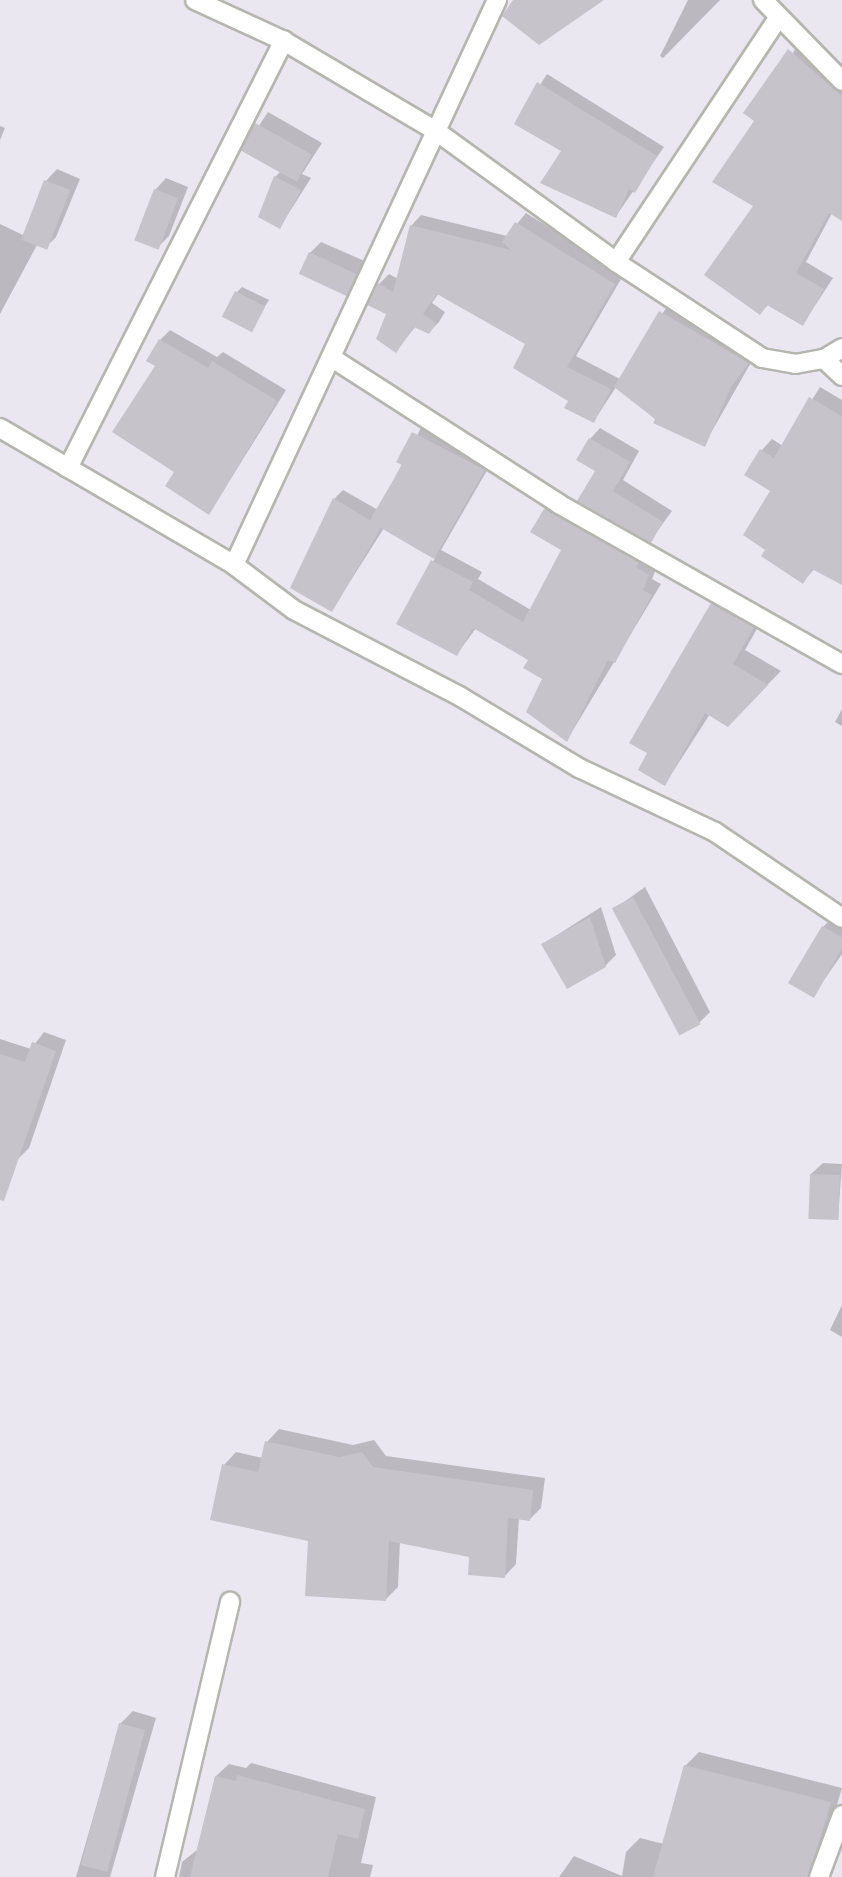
<!DOCTYPE html>
<html>
<head>
<meta charset="utf-8">
<style>
  body { margin:0 }
  #map { position:relative; width:842px; height:1877px; overflow:hidden; background:#eae7f0; font-family:"Golos Text",sans-serif }
  div>[style] { position:absolute }
  [style*='--x'] { left:calc(var(--x)*1px); top:calc(var(--y)*1px); width:calc(var(--w)*1px); rotate:calc(var(--a)*1deg) }
  .shadow>* { inset:0; background:#0003 }
  .building>* { inset:0; background:#c6c3cb; transform-origin:0 0 }
  .roads { filter:drop-shadow(2px 0 #b4b6af) drop-shadow(-2px 0 #b4b6af) drop-shadow(0 2px #b4b6af) drop-shadow(0 -2px #b4b6af) }
  .street>* { height:18px; margin:-9px; padding:0 9px; transform-origin:9px; border-radius:9px; background:#fff }
  span { translate:-50% -50%; white-space:nowrap; text-align:center; line-height:1.15; -webkit-text-stroke:4.5px #fff; paint-order:stroke }
</style>
</head>
<body>
<div id="map">
  <div class="shadow">
    <div style="clip-path:polygon(688px 0,720px 0,663px 58px,660px 56px)"></div>
    <div style="clip-path:polygon(800px 40px,842px 77px,842px 219px,832px 213px,806px 262px,833px 278px,803px 324px,769px 304px,760px 313px,756px 206px,756px 121px)"></div>
    <div style="clip-path:polygon(547px 74px,664px 147px,616px 216px,563px 151px,516px 123px)"></div>
    <div style="clip-path:polygon(268px 112px,322px 143px,302px 174px,311px 178px,280px 227px,275px 177px,281px 171px,243px 150px)"></div>
    <div style="clip-path:polygon(0 126px,5px 128px,0 140px)"></div>
    <div style="clip-path:polygon(57px 169px,80px 179px,56px 237px,45px 248px,37px 245px,0 314px,0 224px,23px 235px,46px 181px)"></div>
    <div style="clip-path:polygon(166px 178px,188px 187px,169px 236px,158px 247px,155px 190px)"></div>
    <div style="clip-path:polygon(526px 213px,624px 274px,576px 356px,620px 379px,670px 302px,757px 352px,704px 445px,616px 387px,594px 421px,570px 400px,527px 343px,439px 293px,432px 303px,445px 312px,439px 322px,429px 332px,416px 326px,396px 351px,379px 284px,389px 274px,398px 279px,411px 226px,421px 215px,507px 236px)"></div>
    <div style="clip-path:polygon(321px 242px,367px 262px,347px 294px,310px 253px)"></div>
    <div style="clip-path:polygon(242px 287px,269px 300px,250px 330px,237px 292px)"></div>
    <div style="clip-path:polygon(170px 330px,217px 357px,223px 352px,286px 390px,209px 514px,176px 472px,157px 366px,160px 340px)"></div>
    <div style="clip-path:polygon(820px 387px,842px 400px,842px 584px,815px 568px,803px 582px,767px 549px,772px 490px,762px 450px,772px 439px,783px 446px)"></div>
    <div style="clip-path:polygon(423px 424px,493px 460px,441px 550px,482px 572px,478px 579px,531px 610px,563px 550px,545px 510px,555px 500px,658px 564px,652px 579px,661px 584px,567px 740px,544px 678px,530px 659px,476px 628px,457px 654px,398px 623px,435px 558px,384px 528px,332px 610px,334px 499px,343px 490px,378px 510px)"></div>
    <div style="clip-path:polygon(600px 428px,639px 451px,623px 480px,672px 511px,650px 541px,597px 470px,590px 439px)"></div>
    <div style="clip-path:polygon(726px 590px,766px 613px,745px 650px,781px 671px,728px 725px,710px 714px,665px 784px,649px 753px,712px 604px)"></div>
    <div style="clip-path:polygon(842px 709px,842px 726px,835px 722px)"></div>
    <div style="clip-path:polygon(645px 887px,710px 1012px,699px 1023px,614px 909px)"></div>
    <div style="clip-path:polygon(601px 907px,616px 955px,605px 966px,543px 944px)"></div>
    <div style="clip-path:polygon(834px 916px,842px 920px,842px 954px,813px 996px,823px 927px)"></div>
    <div style="clip-path:polygon(44px 1032px,66px 1040px,29px 1148px,18px 1159px,0 1153px,0 1039px,31px 1049px)"></div>
    <div style="clip-path:polygon(823px 1163px,842px 1164px,838px 1218px,811px 1174px)"></div>
    <div style="clip-path:polygon(842px 1305px,842px 1337px,830px 1330px)"></div>
    <div style="clip-path:polygon(279px 1429px,353px 1445px,374px 1440px,386px 1456px,545px 1478px,541px 1508px,529px 1520px,519px 1518px,516px 1564px,504px 1577px,471px 1556px,400px 1541px,398px 1587px,386px 1599px,224px 1465px,236px 1452px,263px 1458px,267px 1442px)"></div>
    <div style="clip-path:polygon(133px 1711px,156px 1718px,110px 1877px,76px 1877px,120px 1724px)"></div>
    <div style="clip-path:polygon(699px 1752px,842px 1788px,815px 1877px,559px 1877px,574px 1856px,622px 1876px,626px 1852px,640px 1838px,664px 1844px,685px 1766px)"></div>
    <div style="clip-path:polygon(251px 1763px,376px 1797px,361px 1863px,373px 1865px,370px 1877px,179px 1877px,182px 1862px,197px 1850px,216px 1776px,229px 1764px,246px 1768px)"></div>
  </div>
  <div class="building">
    <div style="clip-path:polygon(513px 0,604px 0,539px 45px,502px 16px)"></div>
    <div style="clip-path:polygon(788px 49px,842px 96px,842px 221px,829px 213px,796px 273px,824px 289px,803px 326px,767px 305px,760px 315px,704px 275px,753px 206px,712px 182px,754px 121px,743px 113px)"></div>
    <div style="clip-path:polygon(537px 82px,657px 156px,635px 193px,629px 189px,616px 218px,540px 183px,561px 151px,514px 124px)"></div>
    <div style="left:255px;top:123px;width:65px;height:31px;rotate:29deg"></div>
    <div style="clip-path:polygon(274px 176px,301px 190px,280px 229px,258px 217px)"></div>
    <div style="left:44px;top:180px;width:28px;height:64px;rotate:21deg"></div>
    <div style="left:154px;top:189px;width:26px;height:55px;rotate:21deg"></div>
    <div style="clip-path:polygon(515px 222px,615px 284px,567px 367px,611px 389px,594px 423px,564px 408px,568px 401px,513px 368px,525px 344px,437px 294px,423px 314px,436px 323px,429px 334px,414px 327px,396px 353px,376px 339px,386px 314px,367px 305px,378px 283px,393px 292px,410px 225px,511px 250px,502px 242px)"></div>
    <div style="left:309px;top:252px;width:53px;height:24px;rotate:25deg"></div>
    <div style="left:235px;top:291px;width:34px;height:29px;rotate:27deg"></div>
    <div style="clip-path:polygon(659px 311px,749px 363px,731px 387px,705px 447px,653px 423px,655px 419px,614px 387px)"></div>
    <div style="clip-path:polygon(159px 339px,208px 368px,212px 361px,277px 401px,209px 515px,165px 486px,174px 472px,112px 432px,155px 366px,146px 361px)"></div>
    <div style="clip-path:polygon(809px 397px,842px 416px,842px 585px,812px 569px,803px 584px,761px 556px,765px 550px,743px 535px,770px 491px,744px 475px,760px 449px,774px 458px)"></div>
    <div style="clip-path:polygon(412px 432px,485px 470px,434px 559px,381px 528px,332px 612px,290px 588px,333px 498px,370px 520px,402px 465px,396px 462px)"></div>
    <div style="clip-path:polygon(589px 438px,630px 462px,613px 491px,663px 522px,651px 543px,577px 501px,595px 471px,576px 460px)"></div>
    <div style="clip-path:polygon(544px 509px,639px 562px,636px 567px,649px 575px,643px 590px,652px 595px,615px 663px,608px 660px,567px 742px,526px 712px,542px 679px,523px 668px,528px 660px,473px 628px,457px 656px,396px 624px,431px 560px,473px 582px,469px 590px,523px 622px,561px 550px,530px 532px)"></div>
    <div style="clip-path:polygon(711px 603px,754px 627px,733px 664px,768px 685px,728px 727px,705px 713px,665px 786px,638px 770px,647px 753px,629px 743px)"></div>
    <div style="left:633px;top:897px;width:144px;height:24px;rotate:62deg"></div>
    <div style="clip-path:polygon(590px 917px,606px 967px,567px 989px,541px 944px)"></div>
    <div style="clip-path:polygon(822px 926px,842px 937px,842px 948px,814px 998px,788px 983px)"></div>
    <div style="clip-path:polygon(32px 1042px,56px 1051px,4px 1201px,0 1200px,0 1054px,25px 1062px)"></div>
    <div style="left:810px;top:1174px;width:30px;height:45px;rotate:2deg"></div>
    <div style="clip-path:polygon(265px 1441px,339px 1457px,362px 1452px,373px 1467px,533px 1490px,530px 1521px,508px 1518px,505px 1578px,468px 1575px,469px 1557px,389px 1541px,386px 1601px,305px 1596px,308px 1541px,210px 1520px,222px 1464px,258px 1472px)"></div>
    <div style="left:119px;top:1723px;width:27px;height:147px;rotate:15deg"></div>
    <div style="clip-path:polygon(684px 1765px,831px 1802px,808px 1877px,653px 1877px)"></div>
    <div style="clip-path:polygon(237px 1775px,365px 1809px,358px 1839px,338px 1834px,328px 1877px,190px 1877px,215px 1776px,236px 1781px)"></div>
  </div>
  <div class="roads">
    <div class="street">
      <div style="--x:195;--y:0;--w:98;--a:24.7"></div>
      <div style="--x:284;--y:41;--w:177;--a:30.6"></div>
      <div style="--x:436;--y:131;--w:223;--a:36"></div>
      <div style="--x:616;--y:262;--w:175;--a:33.3"></div>
      <div style="--x:762;--y:358;--w:34;--a:10"></div>
      <div style="--x:795;--y:364;--w:29;--a:-10"></div>
      <div style="--x:824;--y:359;--w:21;--a:-31"></div>
      <div style="--x:497;--y:0;--w:623;--a:114.96"></div>
      <div style="--x:234;--y:565;--w:75;--a:36.9"></div>
      <div style="--x:294;--y:610;--w:188;--a:27.5"></div>
      <div style="--x:461;--y:697;--w:138;--a:31"></div>
      <div style="--x:579;--y:768;--w:150;--a:25.2"></div>
      <div style="--x:715;--y:832;--w:153;--a:34.1"></div>
      <div style="--x:763;--y:0;--w:113;--a:45.7"></div>
      <div style="--x:616;--y:262;--w:294;--a:-56.4"></div>
      <div style="--x:332;--y:358;--w:270;--a:32.7"></div>
      <div style="--x:559;--y:504;--w:325;--a:29.5"></div>
      <div style="--x:824;--y:359;--w:25;--a:43"></div>
      <div style="--x:0;--y:428;--w:271;--a:30.3"></div>
      <div style="--x:68;--y:468;--w:479;--a:-63.2"></div>
      <div style="--x:165;--y:1877;--w:283;--a:-76.7"></div>
      <div style="--x:819;--y:1877;--w:66;--a:-69.6"></div>
    </div>
  </div>
</div>
</body>
</html>
